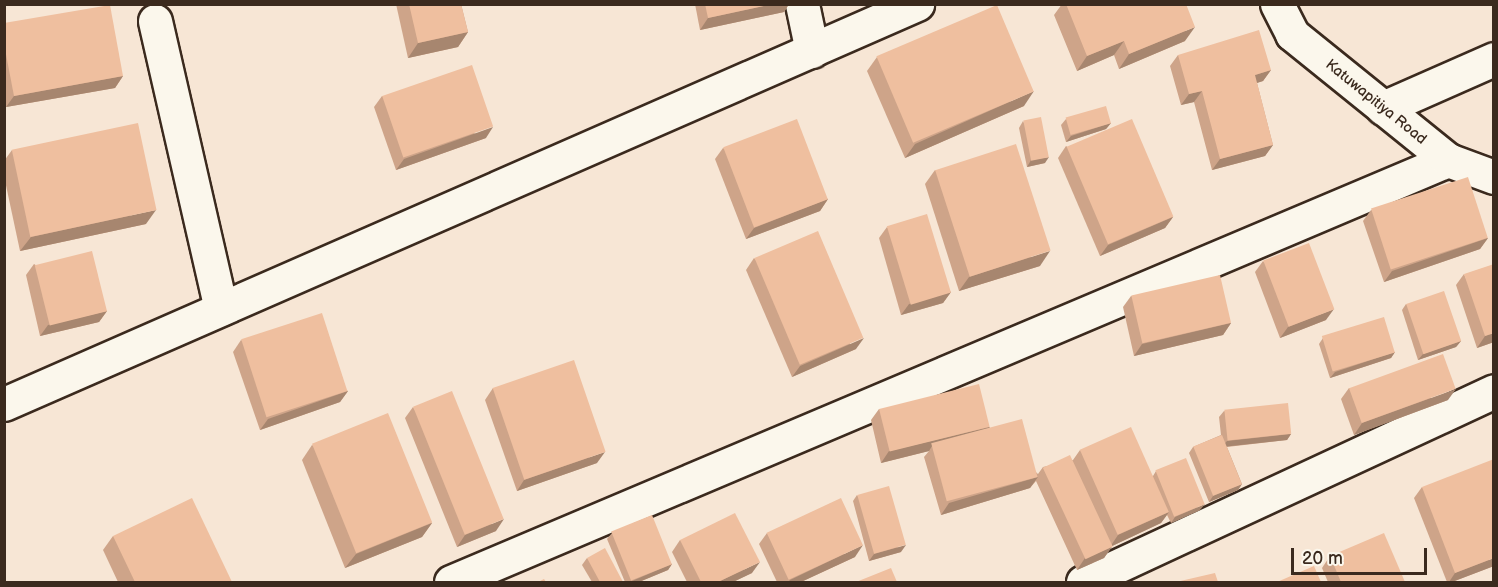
<!DOCTYPE html>
<html>
<head>
<meta charset="utf-8">
<style>
  body { margin:0 }
  #map { position:relative; width:1498px; height:587px; overflow:hidden; background:#f7e6d5; font-family:"Balsamiq Sans",sans-serif }
  div>[style] { position:absolute }
  [style*='--x'] { left:calc(var(--x)*1px); top:calc(var(--y)*1px); width:calc(var(--w)*1px); rotate:calc(var(--a)*1deg) }
  .roads { filter:drop-shadow(2px 0 #3b2a1e) drop-shadow(-2px 0 #3b2a1e) drop-shadow(0 2px #3b2a1e) drop-shadow(0 -2px #3b2a1e) }
  .minor>* { height:33px; margin:-16.5px; padding:0 16.5px; transform-origin:16.5px; border-radius:16.5px; background:#fbf7ec }
  .tertiary>* { height:33px; margin:-16.5px; padding:0 16.5px; transform-origin:16.5px; border-radius:16.5px; background:#fbf7ec }
  .wall>* { inset:0; background:#cea489 }
  .shaded-wall>* { inset:0; background:#a7866f }
  .building>* { inset:0; background:#efbf9f; transform-origin:0 0 }
  span { translate:-50% -50%; white-space:nowrap; text-align:center; line-height:1.15; -webkit-text-stroke:4.5px #fbf7ec; paint-order:stroke }
  .street-label { font-size:15px; color:#3b2a1e }
  .frame { position:absolute; inset:0; border:6px solid #3b2a1e; pointer-events:none }
  .scale { position:absolute; left:1291px; top:548px; width:136px; height:27px; box-sizing:border-box; border:3px solid #3b2a1e; border-top:0; padding-left:8px; font-size:18px; line-height:21px; white-space:nowrap; color:#3b2a1e; -webkit-text-stroke:4px #fbf7ec; paint-order:stroke }
</style>
</head>
<body>
<div id="map">
  <div class="roads">
    <div class="minor">
      <div style="--x:802;--y:4;--w:48;--a:78"></div>
      <div style="--x:155;--y:21;--w:295;--a:77.1"></div>
      <div style="--x:1383;--y:108;--w:121;--a:-23.8"></div>
      <div style="--x:4;--y:404;--w:997;--a:-23.66"></div>
      <div style="--x:451;--y:582;--w:1083;--a:-22.94"></div>
      <div style="--x:1083;--y:582;--w:453;--a:-24.9"></div>
    </div>
    <div class="tertiary">
      <div style="--x:1277;--y:4;--w:34;--a:63"></div>
      <div style="--x:1292;--y:34;--w:201;--a:38.9"></div>
      <div style="--x:1448;--y:160;--w:49;--a:20.3"></div>
    </div>
  </div>
  <div class="wall">
    <div style="clip-path:polygon(396px 4px,461px 4px,468px 32px,458px 47px,408px 58px)"></div>
    <div style="clip-path:polygon(695px 4px,789px 4px,784px 12px,700px 30px)"></div>
    <div style="clip-path:polygon(1062px 4px,1186px 4px,1185px 41px,1119px 69px,1114px 55px,1077px 71px,1054px 15px)"></div>
    <div style="clip-path:polygon(4px 23px,123px 76px,115px 88px,6px 107px,4px 99px)"></div>
    <div style="clip-path:polygon(1178px 55px,1271px 70px,1263px 81px,1257px 83px,1273px 145px,1265px 156px,1212px 170px,1194px 102px,1181px 105px,1170px 66px)"></div>
    <div style="clip-path:polygon(877px 57px,1024px 106px,905px 158px,867px 71px)"></div>
    <div style="clip-path:polygon(382px 96px,486px 138px,396px 170px,374px 107px)"></div>
    <div style="clip-path:polygon(1066px 119px,1111px 123px,1106px 129px,1066px 142px,1061px 125px)"></div>
    <div style="clip-path:polygon(1023px 121px,1045px 163px,1027px 167px,1019px 128px)"></div>
    <div style="clip-path:polygon(1066px 146px,1173px 217px,1165px 228px,1100px 256px,1058px 158px)"></div>
    <div style="clip-path:polygon(723px 148px,828px 199px,820px 211px,746px 239px,715px 159px)"></div>
    <div style="clip-path:polygon(12px 150px,146px 224px,20px 251px,4px 176px,4px 161px)"></div>
    <div style="clip-path:polygon(935px 170px,1040px 266px,959px 291px,925px 184px)"></div>
    <div style="clip-path:polygon(1371px 210px,1488px 238px,1480px 249px,1384px 282px,1363px 221px)"></div>
    <div style="clip-path:polygon(887px 227px,951px 292px,943px 303px,901px 315px,879px 238px)"></div>
    <div style="clip-path:polygon(754px 258px,856px 349px,792px 377px,746px 270px)"></div>
    <div style="clip-path:polygon(1263px 261px,1326px 320px,1280px 338px,1255px 272px)"></div>
    <div style="clip-path:polygon(34px 264px,107px 311px,99px 322px,40px 336px,26px 275px)"></div>
    <div style="clip-path:polygon(1464px 274px,1494px 342px,1477px 348px,1456px 285px)"></div>
    <div style="clip-path:polygon(1131px 296px,1231px 323px,1223px 335px,1134px 356px,1123px 307px)"></div>
    <div style="clip-path:polygon(1406px 304px,1461px 341px,1456px 347px,1418px 360px,1402px 310px)"></div>
    <div style="clip-path:polygon(1323px 338px,1395px 352px,1391px 358px,1330px 378px,1319px 344px)"></div>
    <div style="clip-path:polygon(241px 340px,348px 391px,340px 402px,260px 430px,233px 352px)"></div>
    <div style="clip-path:polygon(493px 388px,597px 463px,517px 491px,485px 400px)"></div>
    <div style="clip-path:polygon(1349px 388px,1448px 400px,1354px 435px,1341px 399px)"></div>
    <div style="clip-path:polygon(413px 407px,496px 531px,457px 547px,405px 418px)"></div>
    <div style="clip-path:polygon(879px 409px,990px 427px,988px 429px,1038px 474px,1043px 467px,1073px 460px,1080px 450px,1153px 476px,1156px 471px,1200px 510px,1171px 523px,1167px 515px,1161px 523px,1112px 546px,1104px 558px,1077px 570px,1036px 481px,1030px 488px,941px 515px,924px 457px,929px 451px,881px 463px,871px 420px)"></div>
    <div style="clip-path:polygon(1224px 411px,1291px 434px,1287px 440px,1227px 447px,1242px 484px,1238px 490px,1209px 502px,1189px 453px,1193px 447px,1221px 435px,1219px 417px)"></div>
    <div style="clip-path:polygon(312px 445px,432px 523px,422px 537px,345px 568px,302px 460px)"></div>
    <div style="clip-path:polygon(1422px 487px,1494px 566px,1452px 582px,1447px 582px,1414px 498px)"></div>
    <div style="clip-path:polygon(857px 495px,901px 552px,869px 561px,853px 501px)"></div>
    <div style="clip-path:polygon(612px 533px,672px 564px,668px 570px,639px 582px,625px 582px,607px 539px)"></div>
    <div style="clip-path:polygon(767px 533px,855px 557px,801px 582px,777px 582px,759px 544px)"></div>
    <div style="clip-path:polygon(113px 536px,232px 582px,118px 582px,103px 550px)"></div>
    <div style="clip-path:polygon(680px 540px,752px 573px,733px 582px,687px 582px,672px 552px)"></div>
    <div style="clip-path:polygon(1330px 556px,1405px 582px,1328px 582px,1322px 568px)"></div>
    <div style="clip-path:polygon(587px 558px,623px 582px,592px 582px,582px 565px)"></div>
  </div>
  <div class="shaded-wall">
    <div style="clip-path:polygon(773px 4px,789px 4px,784px 12px,700px 30px,708px 18px)"></div>
    <div style="clip-path:polygon(1195px 27px,1185px 41px,1119px 69px,1129px 54px)"></div>
    <div style="clip-path:polygon(468px 32px,458px 47px,408px 58px,418px 43px)"></div>
    <div style="clip-path:polygon(1124px 41px,1114px 55px,1077px 71px,1087px 56px)"></div>
    <div style="clip-path:polygon(1271px 70px,1263px 81px,1247px 86px,1255px 75px)"></div>
    <div style="clip-path:polygon(123px 76px,115px 88px,6px 107px,14px 96px)"></div>
    <div style="clip-path:polygon(1034px 91px,1024px 106px,905px 158px,915px 144px)"></div>
    <div style="clip-path:polygon(1202px 91px,1194px 102px,1181px 105px,1189px 94px)"></div>
    <div style="clip-path:polygon(1111px 123px,1106px 129px,1066px 142px,1071px 136px)"></div>
    <div style="clip-path:polygon(493px 127px,486px 138px,396px 170px,404px 159px)"></div>
    <div style="clip-path:polygon(1273px 145px,1265px 156px,1212px 170px,1220px 159px)"></div>
    <div style="clip-path:polygon(1049px 157px,1045px 163px,1027px 167px,1031px 160px)"></div>
    <div style="clip-path:polygon(828px 199px,820px 211px,746px 239px,754px 228px)"></div>
    <div style="clip-path:polygon(156px 210px,146px 224px,20px 251px,31px 237px)"></div>
    <div style="clip-path:polygon(1173px 217px,1165px 228px,1100px 256px,1108px 245px)"></div>
    <div style="clip-path:polygon(1488px 238px,1480px 249px,1384px 282px,1392px 271px)"></div>
    <div style="clip-path:polygon(1050px 251px,1040px 266px,959px 291px,969px 277px)"></div>
    <div style="clip-path:polygon(951px 292px,943px 303px,901px 315px,909px 304px)"></div>
    <div style="clip-path:polygon(1334px 309px,1326px 320px,1280px 338px,1288px 327px)"></div>
    <div style="clip-path:polygon(107px 311px,99px 322px,40px 336px,48px 325px)"></div>
    <div style="clip-path:polygon(1231px 323px,1223px 335px,1134px 356px,1142px 344px)"></div>
    <div style="clip-path:polygon(1494px 333px,1494px 342px,1477px 348px,1485px 336px)"></div>
    <div style="clip-path:polygon(864px 338px,856px 349px,792px 377px,800px 366px)"></div>
    <div style="clip-path:polygon(1461px 341px,1456px 347px,1418px 360px,1423px 354px)"></div>
    <div style="clip-path:polygon(1395px 352px,1391px 358px,1330px 378px,1335px 372px)"></div>
    <div style="clip-path:polygon(1456px 389px,1448px 400px,1354px 435px,1362px 423px)"></div>
    <div style="clip-path:polygon(348px 391px,340px 402px,260px 430px,268px 419px)"></div>
    <div style="clip-path:polygon(990px 427px,982px 438px,932px 446px,929px 451px,881px 463px,889px 451px)"></div>
    <div style="clip-path:polygon(1291px 434px,1287px 440px,1222px 447px,1227px 441px)"></div>
    <div style="clip-path:polygon(605px 452px,597px 463px,517px 491px,524px 480px)"></div>
    <div style="clip-path:polygon(1038px 477px,1030px 488px,941px 515px,949px 503px)"></div>
    <div style="clip-path:polygon(1242px 484px,1238px 490px,1209px 502px,1213px 496px)"></div>
    <div style="clip-path:polygon(1205px 504px,1200px 510px,1171px 523px,1175px 517px)"></div>
    <div style="clip-path:polygon(1169px 512px,1161px 523px,1110px 547px,1118px 535px)"></div>
    <div style="clip-path:polygon(504px 519px,496px 531px,457px 547px,465px 535px)"></div>
    <div style="clip-path:polygon(432px 523px,422px 537px,345px 568px,356px 554px)"></div>
    <div style="clip-path:polygon(863px 545px,855px 557px,801px 582px,788px 582px,790px 580px)"></div>
    <div style="clip-path:polygon(906px 545px,901px 552px,869px 561px,874px 554px)"></div>
    <div style="clip-path:polygon(1112px 547px,1104px 558px,1077px 570px,1085px 558px)"></div>
    <div style="clip-path:polygon(1494px 558px,1494px 566px,1452px 582px,1449px 582px,1455px 573px)"></div>
    <div style="clip-path:polygon(760px 562px,752px 573px,733px 582px,718px 582px)"></div>
    <div style="clip-path:polygon(672px 564px,668px 570px,639px 582px,631px 582px,632px 581px)"></div>
  </div>
  <div class="building">
    <div style="clip-path:polygon(409px 4px,461px 4px,468px 32px,418px 43px)"></div>
    <div style="clip-path:polygon(705px 4px,773px 4px,708px 18px)"></div>
    <div style="clip-path:polygon(1066px 4px,1186px 4px,1195px 27px,1129px 54px,1124px 41px,1087px 56px)"></div>
    <div style="clip-path:polygon(110px 5px,123px 76px,14px 96px,4px 44px,4px 23px)"></div>
    <div style="left:997px;top:5px;width:94px;height:131px;rotate:67deg"></div>
    <div style="clip-path:polygon(1259px 30px,1271px 70px,1255px 75px,1273px 145px,1220px 159px,1202px 91px,1189px 94px,1178px 55px)"></div>
    <div style="left:472px;top:65px;width:65px;height:95px;rotate:71deg"></div>
    <div style="left:1106px;top:106px;width:18px;height:42px;rotate:74deg"></div>
    <div style="left:1041px;top:117px;width:41px;height:18px;rotate:79deg"></div>
    <div style="left:797px;top:119px;width:86px;height:79px;rotate:69deg"></div>
    <div style="left:1132px;top:119px;width:106px;height:71px;rotate:67deg"></div>
    <div style="left:138px;top:123px;width:89px;height:129px;rotate:78deg"></div>
    <div style="left:1016px;top:144px;width:112px;height:85px;rotate:72deg"></div>
    <div style="left:1468px;top:177px;width:64px;height:102px;rotate:72deg"></div>
    <div style="left:927px;top:214px;width:82px;height:42px;rotate:73deg"></div>
    <div style="left:818px;top:231px;width:116px;height:69px;rotate:67deg"></div>
    <div style="left:1309px;top:243px;width:71px;height:49px;rotate:69deg"></div>
    <div style="left:92px;top:251px;width:62px;height:59px;rotate:76deg"></div>
    <div style="clip-path:polygon(1494px 264px,1494px 333px,1485px 336px,1464px 274px)"></div>
    <div style="left:1220px;top:275px;width:49px;height:91px;rotate:77deg"></div>
    <div style="left:1444px;top:291px;width:53px;height:40px;rotate:71deg"></div>
    <div style="left:322px;top:313px;width:82px;height:85px;rotate:72deg"></div>
    <div style="left:1384px;top:317px;width:37px;height:65px;rotate:73deg"></div>
    <div style="left:1443px;top:354px;width:37px;height:100px;rotate:70deg"></div>
    <div style="left:574px;top:360px;width:97px;height:86px;rotate:71deg"></div>
    <div style="left:979px;top:384px;width:44px;height:103px;rotate:76deg"></div>
    <div style="left:452px;top:391px;width:138px;height:42px;rotate:68deg"></div>
    <div style="left:1288px;top:403px;width:31px;height:64px;rotate:84deg"></div>
    <div style="left:388px;top:413px;width:118px;height:82px;rotate:68deg"></div>
    <div style="left:1022px;top:419px;width:60px;height:94px;rotate:75deg"></div>
    <div style="left:1131px;top:427px;width:93px;height:56px;rotate:66deg"></div>
    <div style="left:1222px;top:435px;width:53px;height:31px;rotate:68deg"></div>
    <div style="left:1070px;top:455px;width:101px;height:30px;rotate:65deg"></div>
    <div style="left:1186px;top:458px;width:50px;height:33px;rotate:68deg"></div>
    <div style="clip-path:polygon(1494px 459px,1494px 558px,1455px 573px,1422px 487px)"></div>
    <div style="left:889px;top:486px;width:61px;height:33px;rotate:74deg"></div>
    <div style="clip-path:polygon(192px 498px,232px 582px,135px 582px,113px 536px)"></div>
    <div style="left:841px;top:498px;width:52px;height:82px;rotate:65deg"></div>
    <div style="clip-path:polygon(735px 513px,760px 562px,718px 582px,701px 582px,680px 540px)"></div>
    <div style="left:652px;top:515px;width:53px;height:44px;rotate:68deg"></div>
    <div style="clip-path:polygon(1384px 533px,1405px 582px,1341px 582px,1330px 556px)"></div>
    <div style="clip-path:polygon(605px 548px,623px 582px,600px 582px,587px 558px)"></div>
    <div style="clip-path:polygon(1314px 566px,1321px 582px,1277px 582px)"></div>
    <div style="clip-path:polygon(891px 568px,897px 582px,856px 582px)"></div>
    <div style="clip-path:polygon(1215px 573px,1218px 582px,1176px 582px)"></div>
    <div style="clip-path:polygon(544px 579px,546px 582px,538px 582px)"></div>
  </div>
  <div class="street-label">
    <span style="left:1376px;top:102px;rotate:39deg">Katuwapitiya Road</span>
  </div>
  <div class="frame"></div>
  <div class="scale">20 m</div>
</div>
</body>
</html>
